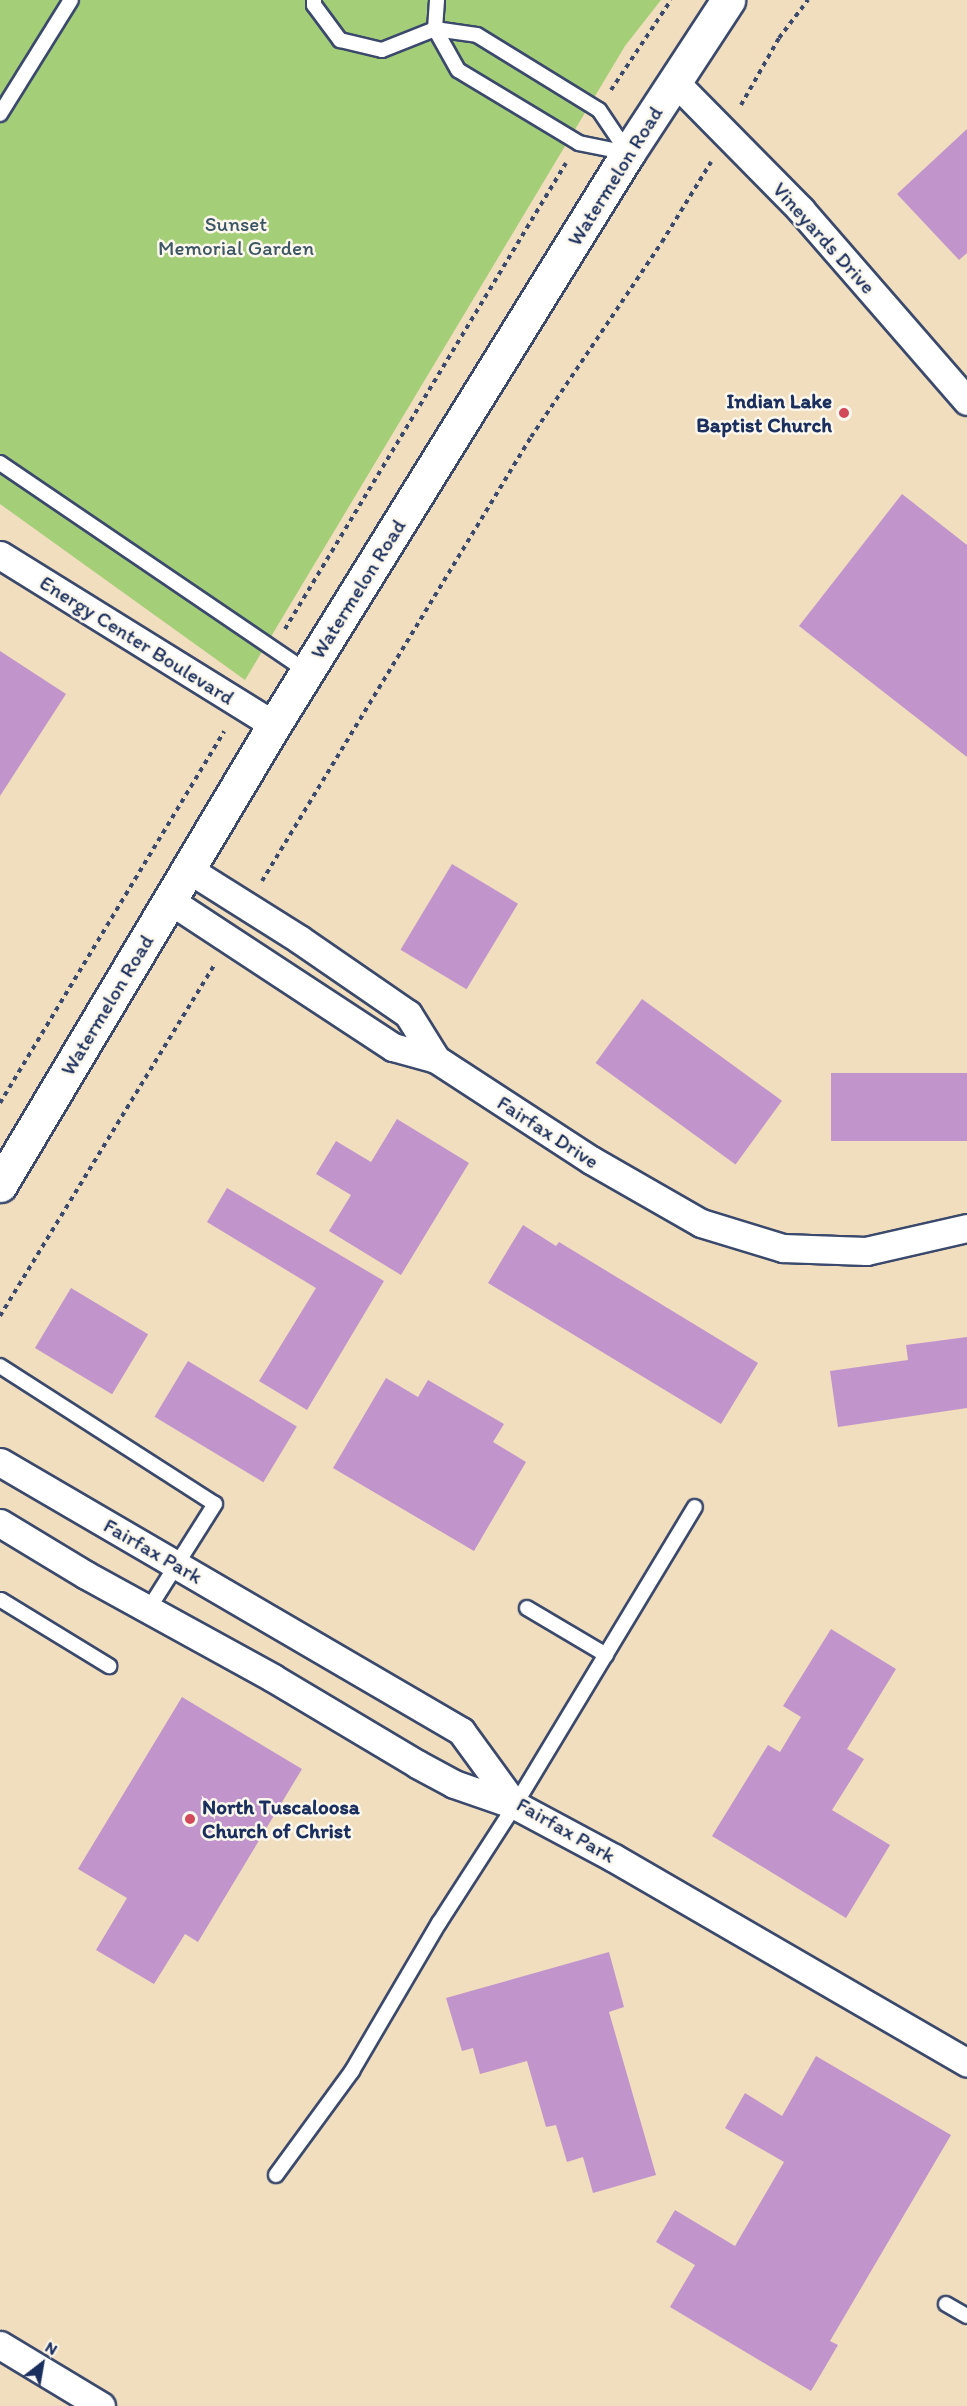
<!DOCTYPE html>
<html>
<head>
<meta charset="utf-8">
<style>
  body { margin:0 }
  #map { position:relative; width:967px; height:2406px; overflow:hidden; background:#f1debe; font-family:Itim,sans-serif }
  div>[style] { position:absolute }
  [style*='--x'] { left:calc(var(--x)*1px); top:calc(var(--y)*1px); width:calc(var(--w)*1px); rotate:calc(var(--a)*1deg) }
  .green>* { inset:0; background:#a5ce79 }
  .building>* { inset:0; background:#c195cc; transform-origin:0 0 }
  .path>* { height:4px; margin-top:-2px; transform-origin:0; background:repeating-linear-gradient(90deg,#3b496c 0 4.5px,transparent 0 9px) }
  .roads { filter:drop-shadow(2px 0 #3b496c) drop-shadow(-2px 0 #3b496c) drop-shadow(0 2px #3b496c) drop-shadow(0 -2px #3b496c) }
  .lane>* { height:14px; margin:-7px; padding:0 7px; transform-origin:7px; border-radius:7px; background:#fff }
  .street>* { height:27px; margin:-13.5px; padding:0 13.5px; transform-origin:13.5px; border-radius:13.5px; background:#fff }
  .secondary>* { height:33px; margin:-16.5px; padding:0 16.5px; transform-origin:16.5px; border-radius:16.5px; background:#fff }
  .dots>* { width:16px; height:16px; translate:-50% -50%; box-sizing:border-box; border:3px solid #fbf7ec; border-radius:50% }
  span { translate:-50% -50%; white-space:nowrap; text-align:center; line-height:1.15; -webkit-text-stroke:5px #fbf7ec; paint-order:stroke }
  .street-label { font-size:21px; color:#1b2f5e }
  .park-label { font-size:21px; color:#3e5765 }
  .poi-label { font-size:21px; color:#1b2f5e; font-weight:700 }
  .right { translate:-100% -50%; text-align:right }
  .left { translate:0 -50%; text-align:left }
  .north { position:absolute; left:12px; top:2334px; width:60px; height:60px; -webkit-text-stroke:4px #fbf7ec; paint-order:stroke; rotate:31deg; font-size:16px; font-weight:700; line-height:24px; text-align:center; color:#1b2f5e }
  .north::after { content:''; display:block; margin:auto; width:21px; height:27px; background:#1b2f5e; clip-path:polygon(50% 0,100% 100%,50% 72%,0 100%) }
</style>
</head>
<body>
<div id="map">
  <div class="green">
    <div style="clip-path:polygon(0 0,661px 0,625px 46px,245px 680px,0 504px)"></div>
  </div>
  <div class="building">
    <div style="clip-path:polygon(967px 129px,967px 253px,959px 260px,897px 194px)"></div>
    <div style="clip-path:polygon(902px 494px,967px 545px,967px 757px,799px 626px)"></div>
    <div style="clip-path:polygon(0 651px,66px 694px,0 796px)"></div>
    <div style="left:452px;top:864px;width:77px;height:100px;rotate:31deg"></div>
    <div style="left:642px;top:999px;width:173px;height:79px;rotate:36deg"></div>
    <div style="left:967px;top:1073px;width:68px;height:136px;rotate:90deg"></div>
    <div style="clip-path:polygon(397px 1119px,469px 1163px,401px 1275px,329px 1231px,351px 1195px,316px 1174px,336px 1141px,371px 1162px)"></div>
    <div style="clip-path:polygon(227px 1188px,384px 1281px,307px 1410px,259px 1381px,316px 1288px,207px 1222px)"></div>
    <div style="clip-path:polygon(523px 1225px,556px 1246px,559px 1242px,758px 1363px,721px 1424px,488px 1283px)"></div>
    <div style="left:71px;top:1288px;width:90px;height:70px;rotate:31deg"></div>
    <div style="clip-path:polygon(967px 1337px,967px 1408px,838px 1427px,830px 1371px,908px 1360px,906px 1345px)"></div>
    <div style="left:188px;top:1361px;width:127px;height:65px;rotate:31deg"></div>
    <div style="clip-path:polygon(386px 1378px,418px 1397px,428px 1380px,504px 1424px,493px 1442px,526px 1462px,474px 1551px,333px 1468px)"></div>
    <div style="clip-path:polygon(831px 1629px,896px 1669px,847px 1749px,864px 1759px,832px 1810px,890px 1845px,846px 1918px,712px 1836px,768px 1745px,780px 1752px,801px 1717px,783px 1706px)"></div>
    <div style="clip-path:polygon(182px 1697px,302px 1769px,198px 1942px,185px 1934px,154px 1984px,96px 1950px,127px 1898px,78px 1869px)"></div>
    <div style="clip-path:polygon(609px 1952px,624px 2007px,609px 2012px,656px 2175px,593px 2193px,583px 2157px,567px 2162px,556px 2125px,546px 2127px,527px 2061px,480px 2074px,473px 2048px,462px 2051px,446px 1998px)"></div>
    <div style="clip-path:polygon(816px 2056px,951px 2135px,830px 2341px,838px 2345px,811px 2391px,670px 2307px,695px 2265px,656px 2242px,675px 2210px,735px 2246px,784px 2162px,725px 2128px,745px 2093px,782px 2116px)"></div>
  </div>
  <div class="path">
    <div style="--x:611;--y:90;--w:108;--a:-56.3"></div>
    <div style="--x:741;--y:105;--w:77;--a:-60.4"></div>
    <div style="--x:779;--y:38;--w:48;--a:-52.7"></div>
    <div style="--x:285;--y:629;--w:544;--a:-58.91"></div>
    <div style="--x:262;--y:881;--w:519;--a:-58.79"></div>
    <div style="--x:531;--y:437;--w:235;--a:-56.1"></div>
    <div style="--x:662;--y:242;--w:94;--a:-58.5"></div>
    <div style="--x:0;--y:1103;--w:434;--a:-58.9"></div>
    <div style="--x:0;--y:1316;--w:411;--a:-58.6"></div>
  </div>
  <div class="roads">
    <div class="lane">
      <div style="--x:314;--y:0;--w:5;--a:90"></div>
      <div style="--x:314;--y:5;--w:44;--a:53.4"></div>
      <div style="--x:340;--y:40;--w:43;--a:13.4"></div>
      <div style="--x:382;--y:50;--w:57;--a:-21.6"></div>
      <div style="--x:435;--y:29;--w:42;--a:8.1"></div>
      <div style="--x:477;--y:35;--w:143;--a:31.6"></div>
      <div style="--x:599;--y:110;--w:52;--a:56"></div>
      <div style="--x:628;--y:153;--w:50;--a:-168.5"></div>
      <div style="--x:579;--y:143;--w:141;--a:-148.9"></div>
      <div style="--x:458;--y:70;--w:47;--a:-119.3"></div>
      <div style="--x:435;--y:29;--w:29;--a:-86"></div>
      <div style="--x:0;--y:114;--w:134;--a:-58.1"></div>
      <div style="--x:0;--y:463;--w:371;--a:34.2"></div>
      <div style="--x:0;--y:1366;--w:255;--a:32.7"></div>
      <div style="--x:215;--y:1504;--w:125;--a:122.3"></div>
      <div style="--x:1;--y:1600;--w:127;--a:31.4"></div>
      <div style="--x:527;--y:1608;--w:92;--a:30.7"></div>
      <div style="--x:276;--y:2175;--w:129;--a:-53.8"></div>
      <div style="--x:352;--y:2071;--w:172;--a:-59.6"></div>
      <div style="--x:439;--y:1923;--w:140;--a:-57.2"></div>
      <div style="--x:515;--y:1805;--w:348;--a:-58.9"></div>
      <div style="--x:946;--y:2304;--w:24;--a:30"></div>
    </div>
    <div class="street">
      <div style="--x:674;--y:81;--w:181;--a:45.4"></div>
      <div style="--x:801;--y:210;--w:253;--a:49"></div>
      <div style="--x:0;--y:555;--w:322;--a:31.8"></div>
      <div style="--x:188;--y:869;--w:131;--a:32.2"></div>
      <div style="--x:299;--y:939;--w:132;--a:34.5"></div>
      <div style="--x:408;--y:1014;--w:53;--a:58.1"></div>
      <div style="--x:436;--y:1059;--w:185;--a:33.1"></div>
      <div style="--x:591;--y:1160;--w:127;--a:29.8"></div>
      <div style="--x:701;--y:1223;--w:86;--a:17"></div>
      <div style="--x:783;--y:1248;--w:83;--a:2.1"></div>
      <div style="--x:866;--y:1251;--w:104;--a:-12.8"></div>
      <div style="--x:169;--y:900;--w:268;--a:33.3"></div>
      <div style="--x:393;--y:1047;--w:45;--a:15.6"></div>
      <div style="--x:0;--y:1462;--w:534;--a:30.26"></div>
      <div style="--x:461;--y:1731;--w:92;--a:53.9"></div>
      <div style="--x:515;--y:1805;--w:112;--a:28.2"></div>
      <div style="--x:614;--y:1858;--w:408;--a:30.1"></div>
      <div style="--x:0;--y:1523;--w:100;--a:31.2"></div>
      <div style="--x:86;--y:1575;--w:213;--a:28.8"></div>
      <div style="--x:273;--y:1678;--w:168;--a:30.8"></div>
      <div style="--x:417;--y:1764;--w:42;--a:28.4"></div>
      <div style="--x:454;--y:1784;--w:65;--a:19"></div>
      <div style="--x:0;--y:2345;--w:118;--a:31.1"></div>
    </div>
    <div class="secondary">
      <div style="--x:0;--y:1185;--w:535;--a:-59.22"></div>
      <div style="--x:274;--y:725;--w:673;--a:-58.25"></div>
      <div style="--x:628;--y:153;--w:183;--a:-56.8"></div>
    </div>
  </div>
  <div class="dots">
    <div style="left:844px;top:413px;background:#d1495b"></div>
    <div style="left:190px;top:1819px;background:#d1495b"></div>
  </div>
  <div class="street-label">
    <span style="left:615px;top:176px;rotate:-58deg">Watermelon Road</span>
    <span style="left:824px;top:238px;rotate:48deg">Vineyards Drive</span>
    <span style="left:358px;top:589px;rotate:-58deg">Watermelon Road</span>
    <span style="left:137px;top:640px;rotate:32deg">Energy Center Boulevard</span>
    <span style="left:107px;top:1005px;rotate:-59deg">Watermelon Road</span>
    <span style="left:548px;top:1132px;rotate:33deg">Fairfax Drive</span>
    <span style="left:153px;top:1551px;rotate:30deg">Fairfax Park</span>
    <span style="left:566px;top:1830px;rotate:30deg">Fairfax Park</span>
  </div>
  <div class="park-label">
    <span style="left:236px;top:236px">Sunset<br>Memorial Garden</span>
  </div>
  <div class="poi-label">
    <span class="right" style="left:832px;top:413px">Indian Lake<br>Baptist Church</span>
    <span class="left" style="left:202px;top:1819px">North Tuscaloosa<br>Church of Christ</span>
  </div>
  <div class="north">N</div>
</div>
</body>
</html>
